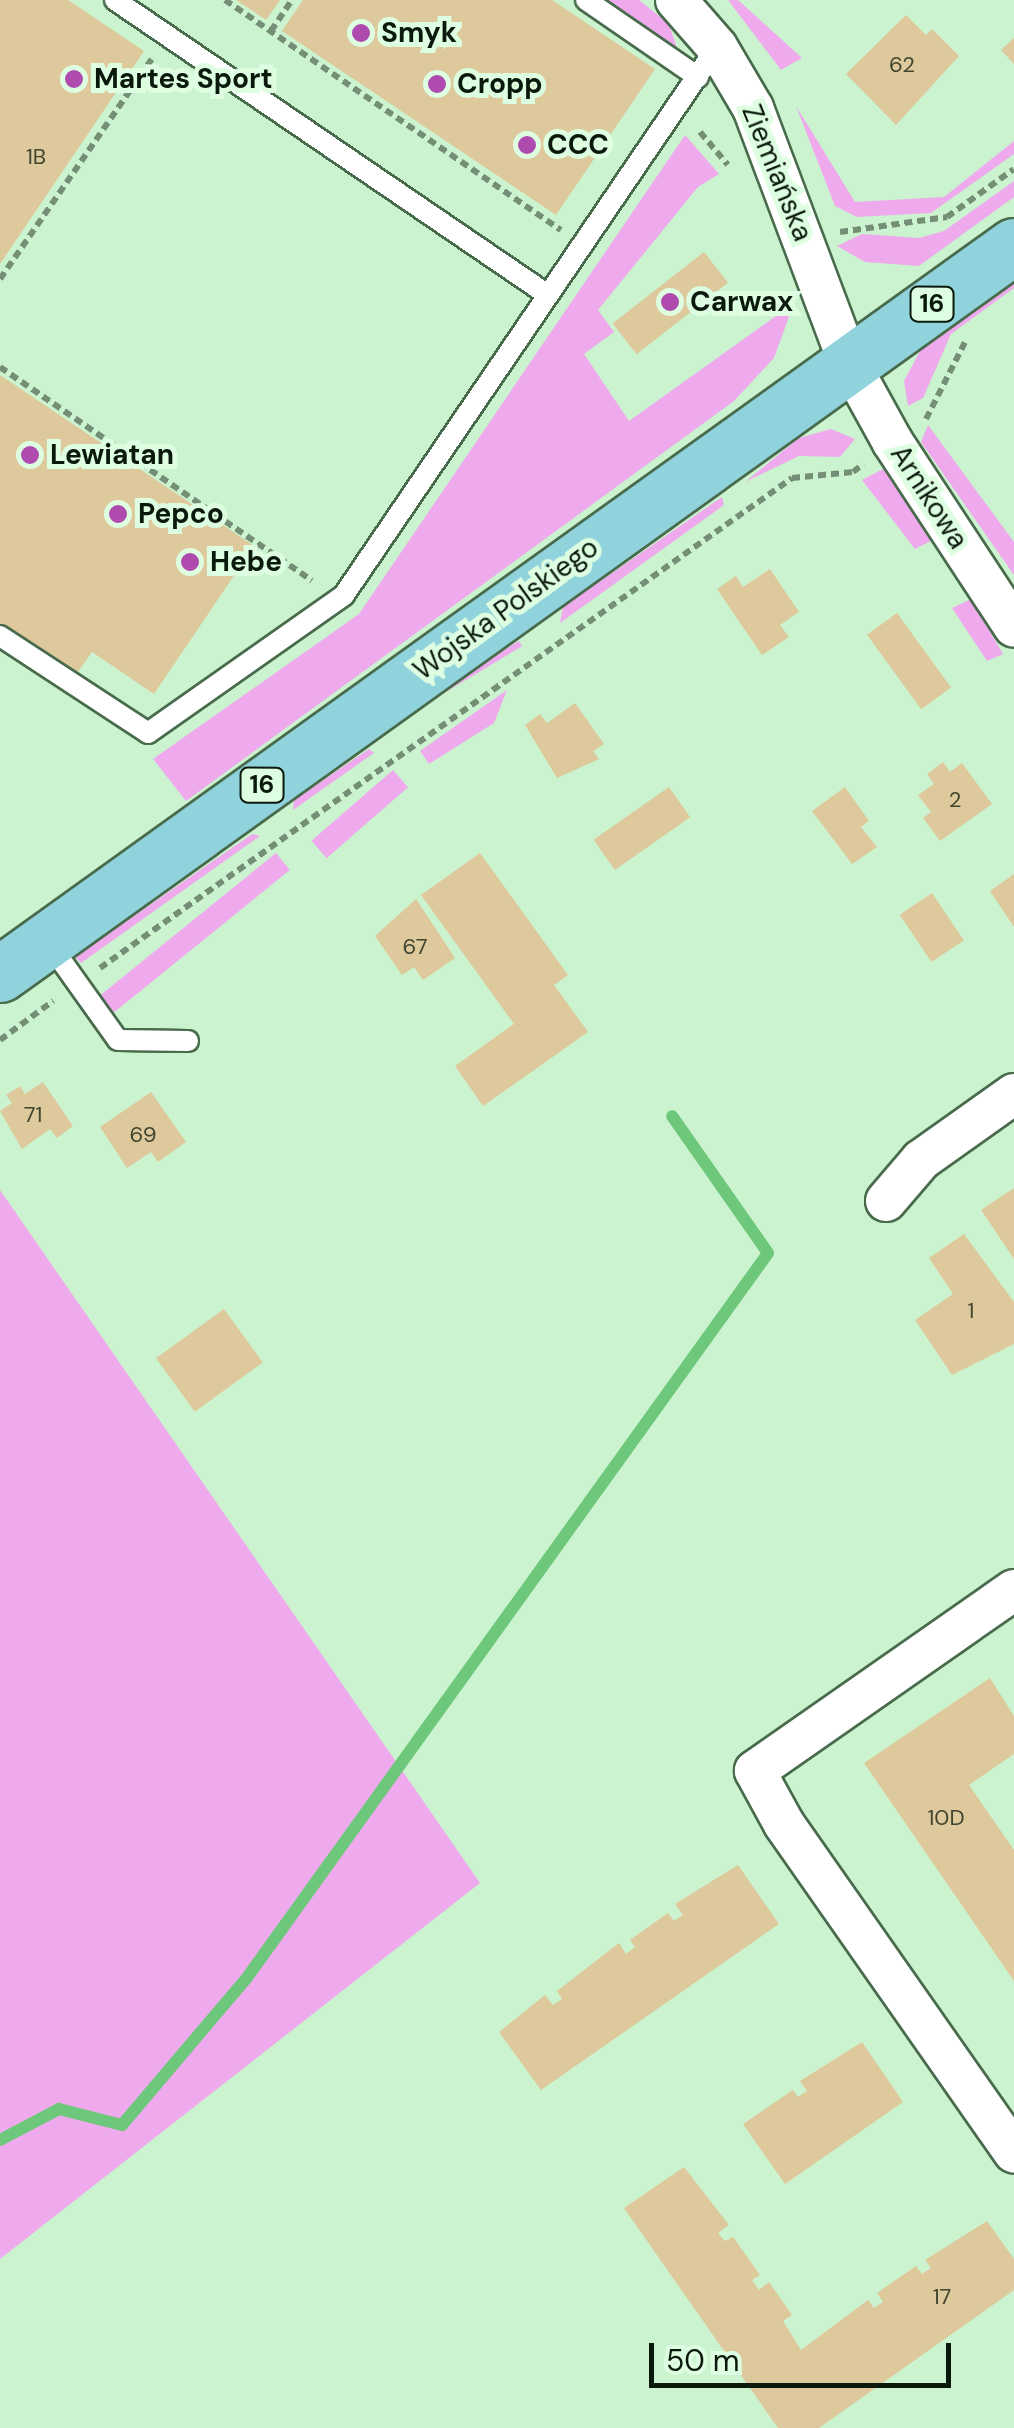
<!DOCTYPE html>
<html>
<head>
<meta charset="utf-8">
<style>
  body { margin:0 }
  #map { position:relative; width:1014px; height:2428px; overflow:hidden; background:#ccf3cf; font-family:"DM Sans",sans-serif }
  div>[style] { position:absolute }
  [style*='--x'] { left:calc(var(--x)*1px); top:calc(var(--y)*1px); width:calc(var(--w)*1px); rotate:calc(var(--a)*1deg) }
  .green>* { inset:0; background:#eeaaed; transform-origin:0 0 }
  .stream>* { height:12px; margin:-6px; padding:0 6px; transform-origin:6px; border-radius:6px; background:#6ec87b }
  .building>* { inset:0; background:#ddc99b; transform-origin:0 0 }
  .path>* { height:6px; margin-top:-3px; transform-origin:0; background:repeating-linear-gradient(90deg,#748f76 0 8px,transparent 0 13px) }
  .roads { filter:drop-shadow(2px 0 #486b4c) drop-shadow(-2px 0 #486b4c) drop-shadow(0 2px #486b4c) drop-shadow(0 -2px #486b4c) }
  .service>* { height:20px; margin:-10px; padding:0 10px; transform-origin:10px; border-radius:10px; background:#fff }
  .minor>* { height:40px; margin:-20px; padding:0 20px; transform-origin:20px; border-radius:20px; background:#fff }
  .primary>* { height:55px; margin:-27.5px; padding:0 27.5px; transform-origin:27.5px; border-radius:27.5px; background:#91d3dc }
  .dots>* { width:28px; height:28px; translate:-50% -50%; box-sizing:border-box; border:5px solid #defee1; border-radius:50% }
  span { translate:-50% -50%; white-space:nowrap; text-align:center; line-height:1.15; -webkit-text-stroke:10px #defee1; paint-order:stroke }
  .number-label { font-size:22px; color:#404530 }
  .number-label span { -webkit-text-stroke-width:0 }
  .shield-label span { padding:2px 8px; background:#defee1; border:2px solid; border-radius:8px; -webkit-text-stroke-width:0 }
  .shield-label { font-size:25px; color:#0b190d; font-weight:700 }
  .poi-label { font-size:28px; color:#0b190d; font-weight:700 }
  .left { translate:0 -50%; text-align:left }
  .street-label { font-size:28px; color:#0b190d }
  .scale { position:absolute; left:649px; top:2343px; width:302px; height:45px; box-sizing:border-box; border:5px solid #0b190d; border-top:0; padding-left:12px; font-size:30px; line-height:35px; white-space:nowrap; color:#0b190d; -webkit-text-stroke:8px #defee1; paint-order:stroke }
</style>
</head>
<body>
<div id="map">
  <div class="green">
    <div style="clip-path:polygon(607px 0,639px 0,669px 24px,677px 48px)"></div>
    <div style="clip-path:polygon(728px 0,738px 0,802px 58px,781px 70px)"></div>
    <div style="clip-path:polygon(796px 106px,855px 202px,944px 197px,1014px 141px,1014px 154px,931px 213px,857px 217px,835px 206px)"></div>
    <div style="clip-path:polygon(685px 135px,719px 174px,698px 187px,598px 310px,614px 332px,584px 354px,629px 421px,794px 303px,774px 358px,734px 401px,186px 801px,153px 759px,359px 614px)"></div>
    <div style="clip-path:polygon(1014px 181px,1014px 197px,919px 266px,865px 262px,837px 246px,862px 234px,919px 238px,944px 231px)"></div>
    <div style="clip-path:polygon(1014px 274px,1014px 288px,951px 334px,923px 398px,908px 406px,904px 381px,928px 336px)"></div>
    <div style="clip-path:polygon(928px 425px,1014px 542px,1014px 575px,921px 442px)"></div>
    <div style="clip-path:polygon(831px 429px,855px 439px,840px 457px,799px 456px,745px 482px,799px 438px)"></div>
    <div style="clip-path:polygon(885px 468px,935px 539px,915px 549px,862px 480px)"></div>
    <div style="clip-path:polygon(722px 497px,724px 505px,560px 623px,563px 607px)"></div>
    <div style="clip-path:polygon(971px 599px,1003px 654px,987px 661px,952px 608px)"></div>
    <div style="left:519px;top:641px;width:6px;height:135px;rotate:59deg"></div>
    <div style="clip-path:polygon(507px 690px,494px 723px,429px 764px,420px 751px)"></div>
    <div style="clip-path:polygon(369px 749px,374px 753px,293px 810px,294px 800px)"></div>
    <div style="left:393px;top:770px;width:23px;height:108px;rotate:49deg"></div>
    <div style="clip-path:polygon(252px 834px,260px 836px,81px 963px,75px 957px)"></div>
    <div style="left:276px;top:853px;width:22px;height:228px;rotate:51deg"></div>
    <div style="clip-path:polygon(0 1190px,480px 1883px,0 2259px)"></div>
  </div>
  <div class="stream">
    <div style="--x:0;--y:2140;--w:67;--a:-27.7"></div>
    <div style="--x:59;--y:2109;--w:65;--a:14.3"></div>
    <div style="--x:122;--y:2125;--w:192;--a:-49.7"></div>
    <div style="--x:246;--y:1979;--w:894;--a:-54.28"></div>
    <div style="--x:768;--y:1253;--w:167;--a:-125"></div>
  </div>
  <div class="building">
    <div style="clip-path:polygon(0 0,68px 0,144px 51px,0 264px)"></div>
    <div style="clip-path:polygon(236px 0,280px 0,266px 20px)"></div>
    <div style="clip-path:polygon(303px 0,552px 0,655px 69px,556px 215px,282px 31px)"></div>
    <div style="clip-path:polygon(906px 15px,926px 35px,932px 29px,959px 56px,896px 125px,846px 74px)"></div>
    <div style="clip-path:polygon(1014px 38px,1014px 64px,1001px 50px)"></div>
    <div style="left:704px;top:252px;width:39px;height:116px;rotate:52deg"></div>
    <div style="clip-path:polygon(0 375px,254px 546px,154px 694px,92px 652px,76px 675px,0 624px)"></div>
    <div style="clip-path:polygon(770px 569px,799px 612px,780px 625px,789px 637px,762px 655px,717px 589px,736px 576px,743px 587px)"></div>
    <div style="left:897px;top:613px;width:92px;height:37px;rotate:54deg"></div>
    <div style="clip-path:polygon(575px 703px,604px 744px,593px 751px,599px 759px,557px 778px,525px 725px,540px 714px,547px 723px)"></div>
    <div style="clip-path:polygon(943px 762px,950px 772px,962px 763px,992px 804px,940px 841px,923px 818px,931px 812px,918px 795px,934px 784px,927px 774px)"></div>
    <div style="left:669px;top:787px;width:37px;height:92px;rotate:55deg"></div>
    <div style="clip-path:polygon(845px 787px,869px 821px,861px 827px,877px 847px,852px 864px,812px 811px)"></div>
    <div style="clip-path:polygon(480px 853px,568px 975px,554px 985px,588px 1032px,483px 1106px,455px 1066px,514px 1024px,421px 895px)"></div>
    <div style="clip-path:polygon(1014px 874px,1014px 927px,990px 891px)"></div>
    <div style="left:932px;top:893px;width:57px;height:39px;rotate:56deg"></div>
    <div style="clip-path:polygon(416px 899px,455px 958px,423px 980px,414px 967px,402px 975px,375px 936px)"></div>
    <div style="clip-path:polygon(43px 1082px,73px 1126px,57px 1138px,50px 1129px,22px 1149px,0 1111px,12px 1103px,6px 1095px,20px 1086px,25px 1094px)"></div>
    <div style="clip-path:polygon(151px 1092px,186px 1142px,158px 1162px,151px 1152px,127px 1168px,100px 1127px)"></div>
    <div style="clip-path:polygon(1014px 1188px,1014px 1259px,981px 1210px)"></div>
    <div style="clip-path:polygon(964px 1234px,1014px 1302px,1014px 1344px,952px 1375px,915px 1320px,953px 1294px,929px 1258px)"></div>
    <div style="left:224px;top:1309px;width:66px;height:84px;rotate:54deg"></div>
    <div style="clip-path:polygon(990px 1678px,1014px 1716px,1014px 1754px,969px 1785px,1014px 1850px,1014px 1981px,864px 1763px)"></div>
    <div style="clip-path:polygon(738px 1865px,779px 1924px,541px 2090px,499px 2032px,545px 1995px,553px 2005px,562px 1999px,557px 1991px,619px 1943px,626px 1954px,635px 1947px,630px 1940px,668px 1913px,674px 1921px,683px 1915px,675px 1904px)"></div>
    <div style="clip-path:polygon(862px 2042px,903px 2102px,785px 2184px,743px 2124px,793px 2090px,798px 2097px,807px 2091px,800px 2081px)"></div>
    <div style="clip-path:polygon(684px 2167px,729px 2225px,718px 2233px,725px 2241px,733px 2237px,760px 2275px,752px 2280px,759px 2290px,769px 2282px,792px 2315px,783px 2321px,801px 2350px,868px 2300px,874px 2308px,883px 2302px,877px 2293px,916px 2266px,922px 2274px,931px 2268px,925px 2260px,987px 2221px,1014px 2259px,1014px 2290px,819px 2428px,778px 2428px,624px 2208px)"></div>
  </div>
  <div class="path">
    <div style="--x:225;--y:0;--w:407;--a:34.4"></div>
    <div style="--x:271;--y:31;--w:37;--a:-56"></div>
    <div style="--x:700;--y:132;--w:43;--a:49.7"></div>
    <div style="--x:840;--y:232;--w:108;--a:-8"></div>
    <div style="--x:947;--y:217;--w:82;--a:-35.6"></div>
    <div style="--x:0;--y:279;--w:267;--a:-55.4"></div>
    <div style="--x:0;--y:367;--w:378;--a:34.4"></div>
    <div style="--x:926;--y:419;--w:86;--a:-63.1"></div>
    <div style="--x:100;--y:968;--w:848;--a:-35.3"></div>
    <div style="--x:792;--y:478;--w:61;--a:-5.6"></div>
    <div style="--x:853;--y:472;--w:13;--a:-39"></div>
    <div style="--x:0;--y:1040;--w:66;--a:-36.3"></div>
  </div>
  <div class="roads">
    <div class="service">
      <div style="--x:115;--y:0;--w:524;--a:34.27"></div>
      <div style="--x:586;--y:0;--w:136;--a:34.5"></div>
      <div style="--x:0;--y:636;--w:177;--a:33.2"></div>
      <div style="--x:148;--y:733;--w:240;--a:-35.1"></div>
      <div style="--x:344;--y:595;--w:663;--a:-55.76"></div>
      <div style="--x:48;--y:942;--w:120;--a:54.5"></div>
      <div style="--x:118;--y:1040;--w:70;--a:0.8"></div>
    </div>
    <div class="minor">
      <div style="--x:676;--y:0;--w:62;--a:48.9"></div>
      <div style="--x:717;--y:47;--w:71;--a:59.5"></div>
      <div style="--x:753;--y:108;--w:272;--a:69.4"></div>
      <div style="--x:849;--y:363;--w:89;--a:61.1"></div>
      <div style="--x:892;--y:441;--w:222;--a:56.7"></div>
      <div style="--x:886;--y:1201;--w:54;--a:-49.5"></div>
      <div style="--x:921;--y:1160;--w:114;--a:-35.4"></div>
      <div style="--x:1014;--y:1590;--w:316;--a:145.1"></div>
      <div style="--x:755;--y:1771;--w:60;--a:61.3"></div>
      <div style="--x:784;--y:1824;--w:401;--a:55"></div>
    </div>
    <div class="primary">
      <div style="--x:0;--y:974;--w:1248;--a:-35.68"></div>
    </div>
  </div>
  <div class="dots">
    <div style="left:361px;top:33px;background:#af4aaf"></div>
    <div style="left:74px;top:79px;background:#af4aaf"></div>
    <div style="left:437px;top:84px;background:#af4aaf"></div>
    <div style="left:527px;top:145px;background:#af4aaf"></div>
    <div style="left:670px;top:302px;background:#af4aaf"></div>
    <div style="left:30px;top:455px;background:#af4aaf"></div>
    <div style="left:118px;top:514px;background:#af4aaf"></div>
    <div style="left:190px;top:562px;background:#af4aaf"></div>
  </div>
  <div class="number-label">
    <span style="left:902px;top:65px">62</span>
    <span style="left:36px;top:157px">1B</span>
    <span style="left:955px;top:800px">2</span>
    <span style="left:415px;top:947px">67</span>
    <span style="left:33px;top:1115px">71</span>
    <span style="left:143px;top:1135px">69</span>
    <span style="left:971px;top:1311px">1</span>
    <span style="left:946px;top:1818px">10D</span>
    <span style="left:942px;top:2297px">17</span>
  </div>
  <div class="shield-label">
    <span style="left:932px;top:304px">16</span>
    <span style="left:262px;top:785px">16</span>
  </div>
  <div class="poi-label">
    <span class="left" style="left:381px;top:33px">Smyk</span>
    <span class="left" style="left:94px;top:79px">Martes Sport</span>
    <span class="left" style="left:457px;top:84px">Cropp</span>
    <span class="left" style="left:547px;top:145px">CCC</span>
    <span class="left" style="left:690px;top:302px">Carwax</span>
    <span class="left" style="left:50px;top:455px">Lewiatan</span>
    <span class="left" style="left:138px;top:514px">Pepco</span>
    <span class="left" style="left:210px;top:562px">Hebe</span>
  </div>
  <div class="street-label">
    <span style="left:777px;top:173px;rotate:68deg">Ziemiańska</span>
    <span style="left:929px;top:497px;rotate:57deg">Arnikowa</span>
    <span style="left:506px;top:609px;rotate:-36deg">Wojska Polskiego</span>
  </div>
  <div class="scale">50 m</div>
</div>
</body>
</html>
